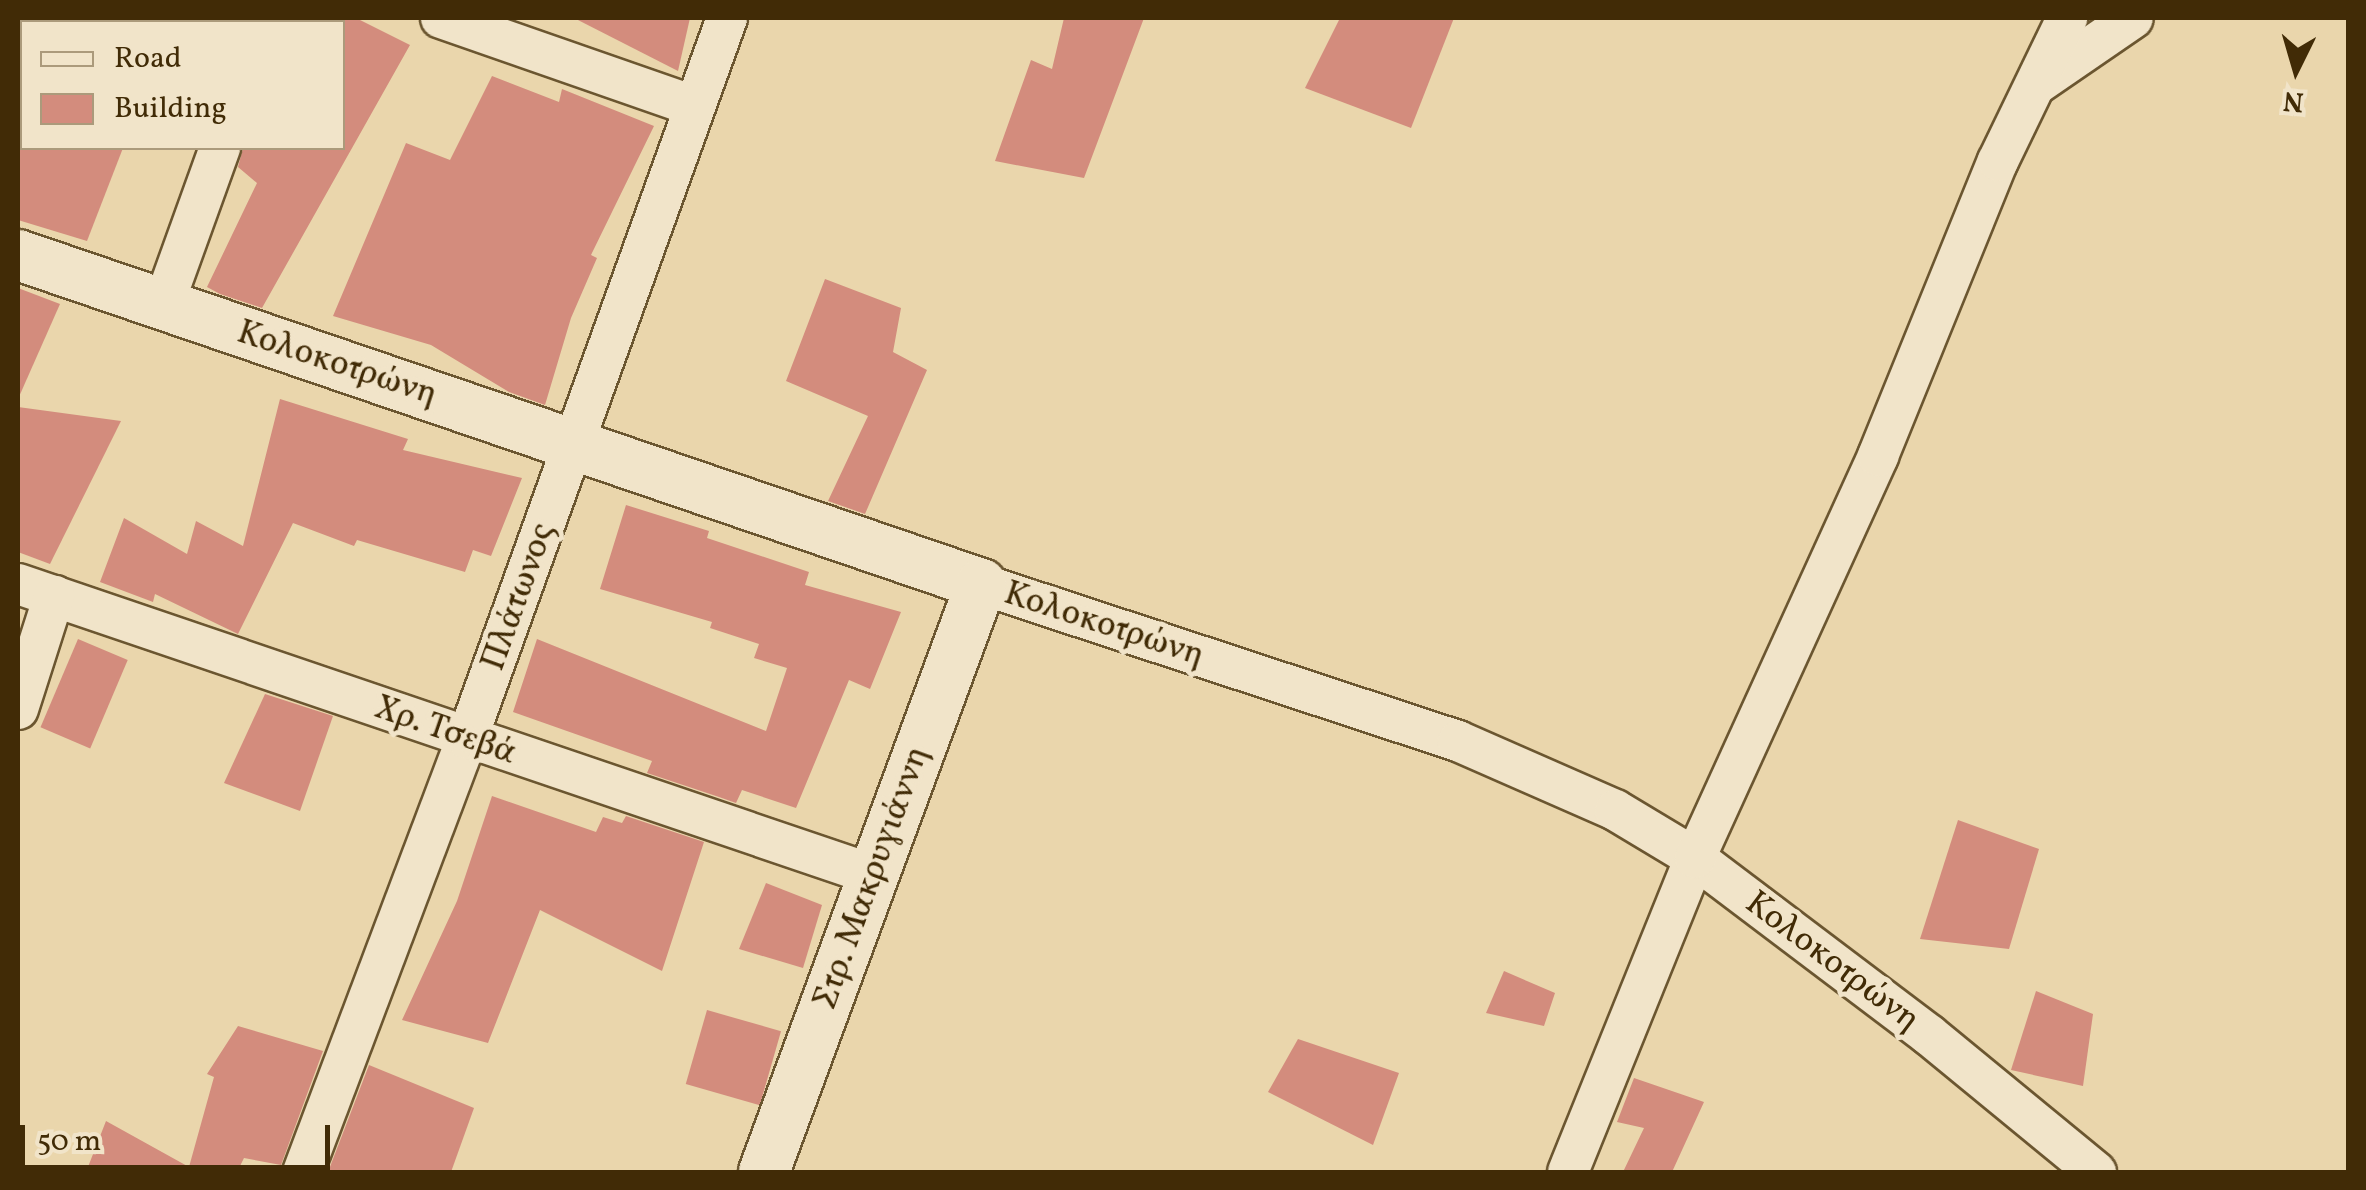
<!DOCTYPE html>
<html>
<head>
<meta charset="utf-8">
<style>
  body { margin:0 }
  #map { position:relative; width:2366px; height:1190px; overflow:hidden; background:#ead6ac; font-family:Vollkorn,serif }
  div>[style] { position:absolute }
  [style*='--x'] { left:calc(var(--x)*1px); top:calc(var(--y)*1px); width:calc(var(--w)*1px); rotate:calc(var(--a)*1deg) }
  .building>* { inset:0; background:#d38c7d; transform-origin:0 0 }
  .roads { filter:drop-shadow(2px 0 #6b5630) drop-shadow(-2px 0 #6b5630) drop-shadow(0 2px #6b5630) drop-shadow(0 -2px #6b5630) }
  .minor>* { height:40px; margin:-20px; padding:0 20px; transform-origin:20px; border-radius:20px; background:#f1e4c9 }
  .tertiary>* { height:50px; margin:-25px; padding:0 25px; transform-origin:25px; border-radius:25px; background:#f1e4c9 }
  span { translate:-50% -50%; white-space:nowrap; text-align:center; line-height:1.15; -webkit-text-stroke:10px #f1e4c9; paint-order:stroke }
  .street-label { font-size:35px; color:#412b06 }
  .frame { position:absolute; inset:0; border:20px solid #412b06; pointer-events:none }
  .legend { position:absolute; left:20px; top:20px; width:325px; height:130px; box-sizing:border-box; background:#f1e4c9; border:2px solid #ab9a7b; margin:0; padding:12px 18px; list-style:none; font-size:30px; color:#412b06 }
  .legend li { display:flex; align-items:center; gap:20px; height:50px }
  .legend b { width:50px; border:2px solid #ab9a7b }
  .north { position:absolute; left:2246px; top:20px; width:100px; height:100px; -webkit-text-stroke:8px #f1e4c9; paint-order:stroke; rotate:185deg; font-size:28px; font-weight:700; line-height:40px; text-align:center; color:#412b06 }
  .north::after { content:''; display:block; margin:auto; width:35px; height:45px; background:#412b06; clip-path:polygon(50% 0,100% 100%,50% 72%,0 100%) }
  .scale { position:absolute; left:20px; top:1125px; width:310px; height:45px; box-sizing:border-box; border:5px solid #412b06; border-top:0; padding-left:12px; font-size:30px; line-height:35px; white-space:nowrap; color:#412b06; -webkit-text-stroke:8px #f1e4c9; paint-order:stroke }
</style>
</head>
<body>
<div id="map">
  <div class="building">
    <div style="clip-path:polygon(342px 18px,356px 18px,410px 45px,262px 308px,220px 294px,207px 287px,257px 183px,238px 167px,243px 148px,342px 148px)"></div>
    <div style="clip-path:polygon(574px 18px,690px 18px,678px 71px)"></div>
    <div style="clip-path:polygon(1064px 18px,1144px 18px,1084px 178px,995px 161px,1031px 60px,1052px 69px)"></div>
    <div style="clip-path:polygon(1340px 18px,1454px 18px,1411px 128px,1305px 88px)"></div>
    <div style="clip-path:polygon(492px 76px,559px 102px,562px 89px,654px 126px,591px 255px,597px 258px,571px 318px,545px 405px,509px 392px,431px 345px,333px 316px,406px 143px,450px 160px)"></div>
    <div style="clip-path:polygon(18px 148px,123px 148px,87px 241px,18px 220px)"></div>
    <div style="clip-path:polygon(825px 279px,901px 308px,893px 352px,927px 370px,865px 514px,828px 501px,868px 416px,786px 381px)"></div>
    <div style="clip-path:polygon(18px 288px,60px 304px,18px 399px)"></div>
    <div style="clip-path:polygon(280px 399px,408px 439px,403px 450px,522px 478px,491px 556px,473px 550px,465px 572px,357px 540px,354px 546px,293px 523px,238px 634px,155px 594px,153px 602px,100px 582px,124px 518px,187px 554px,196px 521px,243px 546px)"></div>
    <div style="clip-path:polygon(18px 407px,121px 421px,50px 564px,18px 552px)"></div>
    <div style="clip-path:polygon(626px 505px,709px 531px,707px 538px,809px 572px,805px 585px,901px 612px,870px 689px,849px 680px,796px 808px,742px 790px,736px 803px,719px 797px,647px 773px,652px 761px,513px 712px,537px 639px,766px 731px,787px 668px,754px 658px,759px 644px,710px 628px,712px 622px,600px 589px)"></div>
    <div style="left:78px;top:639px;width:54px;height:96px;rotate:23deg"></div>
    <div style="clip-path:polygon(265px 694px,333px 716px,300px 811px,224px 783px)"></div>
    <div style="clip-path:polygon(492px 796px,596px 832px,603px 817px,622px 823px,626px 816px,704px 842px,662px 971px,540px 910px,488px 1043px,402px 1020px,457px 901px)"></div>
    <div style="clip-path:polygon(1958px 820px,2039px 849px,2009px 949px,1920px 939px)"></div>
    <div style="clip-path:polygon(766px 883px,822px 905px,803px 968px,739px 949px)"></div>
    <div style="clip-path:polygon(1504px 971px,1555px 993px,1544px 1026px,1486px 1013px)"></div>
    <div style="clip-path:polygon(2036px 991px,2093px 1014px,2083px 1086px,2011px 1070px)"></div>
    <div style="left:707px;top:1010px;width:77px;height:77px;rotate:16deg"></div>
    <div style="clip-path:polygon(238px 1026px,323px 1051px,281px 1165px,244px 1158px,237px 1172px,86px 1172px,106px 1121px,189px 1167px,214px 1077px,207px 1074px)"></div>
    <div style="clip-path:polygon(1298px 1039px,1399px 1073px,1373px 1145px,1268px 1092px)"></div>
    <div style="clip-path:polygon(369px 1065px,474px 1108px,451px 1172px,328px 1172px)"></div>
    <div style="clip-path:polygon(1634px 1078px,1704px 1102px,1672px 1172px,1623px 1172px,1644px 1128px,1617px 1122px)"></div>
  </div>
  <div class="roads">
    <div class="minor">
      <div style="--x:441;--y:18;--w:267;--a:19.2"></div>
      <div style="--x:264;--y:22;--w:4;--a:-63"></div>
      <div style="--x:2037;--y:84;--w:116;--a:-34.5"></div>
      <div style="--x:163;--y:306;--w:168;--a:-70.2"></div>
      <div style="--x:18;--y:584;--w:904;--a:18.78"></div>
      <div style="--x:981;--y:584;--w:502;--a:18.22"></div>
      <div style="--x:1458;--y:741;--w:171;--a:23.7"></div>
      <div style="--x:1615;--y:810;--w:93;--a:31"></div>
      <div style="--x:1695;--y:858;--w:293;--a:37.1"></div>
      <div style="--x:1929;--y:1035;--w:216;--a:39.4"></div>
      <div style="--x:18;--y:709;--w:119;--a:-72.3"></div>
      <div style="--x:303;--y:1172;--w:463;--a:-69.3"></div>
      <div style="--x:467;--y:739;--w:766;--a:-70.17"></div>
      <div style="--x:1568;--y:1172;--w:339;--a:-68"></div>
      <div style="--x:1695;--y:858;--w:442;--a:-65.5"></div>
      <div style="--x:1878;--y:456;--w:318;--a:-67.9"></div>
      <div style="--x:1998;--y:161;--w:159;--a:-64.2"></div>
    </div>
    <div class="tertiary">
      <div style="--x:18;--y:255;--w:1018;--a:18.86"></div>
      <div style="--x:981;--y:584;--w:627;--a:110.26"></div>
    </div>
  </div>
  <div class="street-label">
    <span style="left:337px;top:364px;rotate:18deg">Κολοκοτρώνη</span>
    <span style="left:519px;top:597px;rotate:-70deg">Πλάτωνος</span>
    <span style="left:1104px;top:625px;rotate:18deg">Κολοκοτρώνη</span>
    <span style="left:445px;top:731px;rotate:19deg">Χρ. Τσεβά</span>
    <span style="left:872px;top:878px;rotate:-70deg">Στρ. Μακρυγιάννη</span>
    <span style="left:1832px;top:962px;rotate:37deg">Κολοκοτρώνη</span>
  </div>
  <div class="frame"></div>
  <ul class="legend">
  <li><b style="height:12px;background:#f1e4c9"></b>Road</li>
  <li><b style="height:28px;background:#d38c7d"></b>Building</li>
  </ul>
  <div class="north">N</div>
  <div class="scale">50 m</div>
</div>
</body>
</html>
